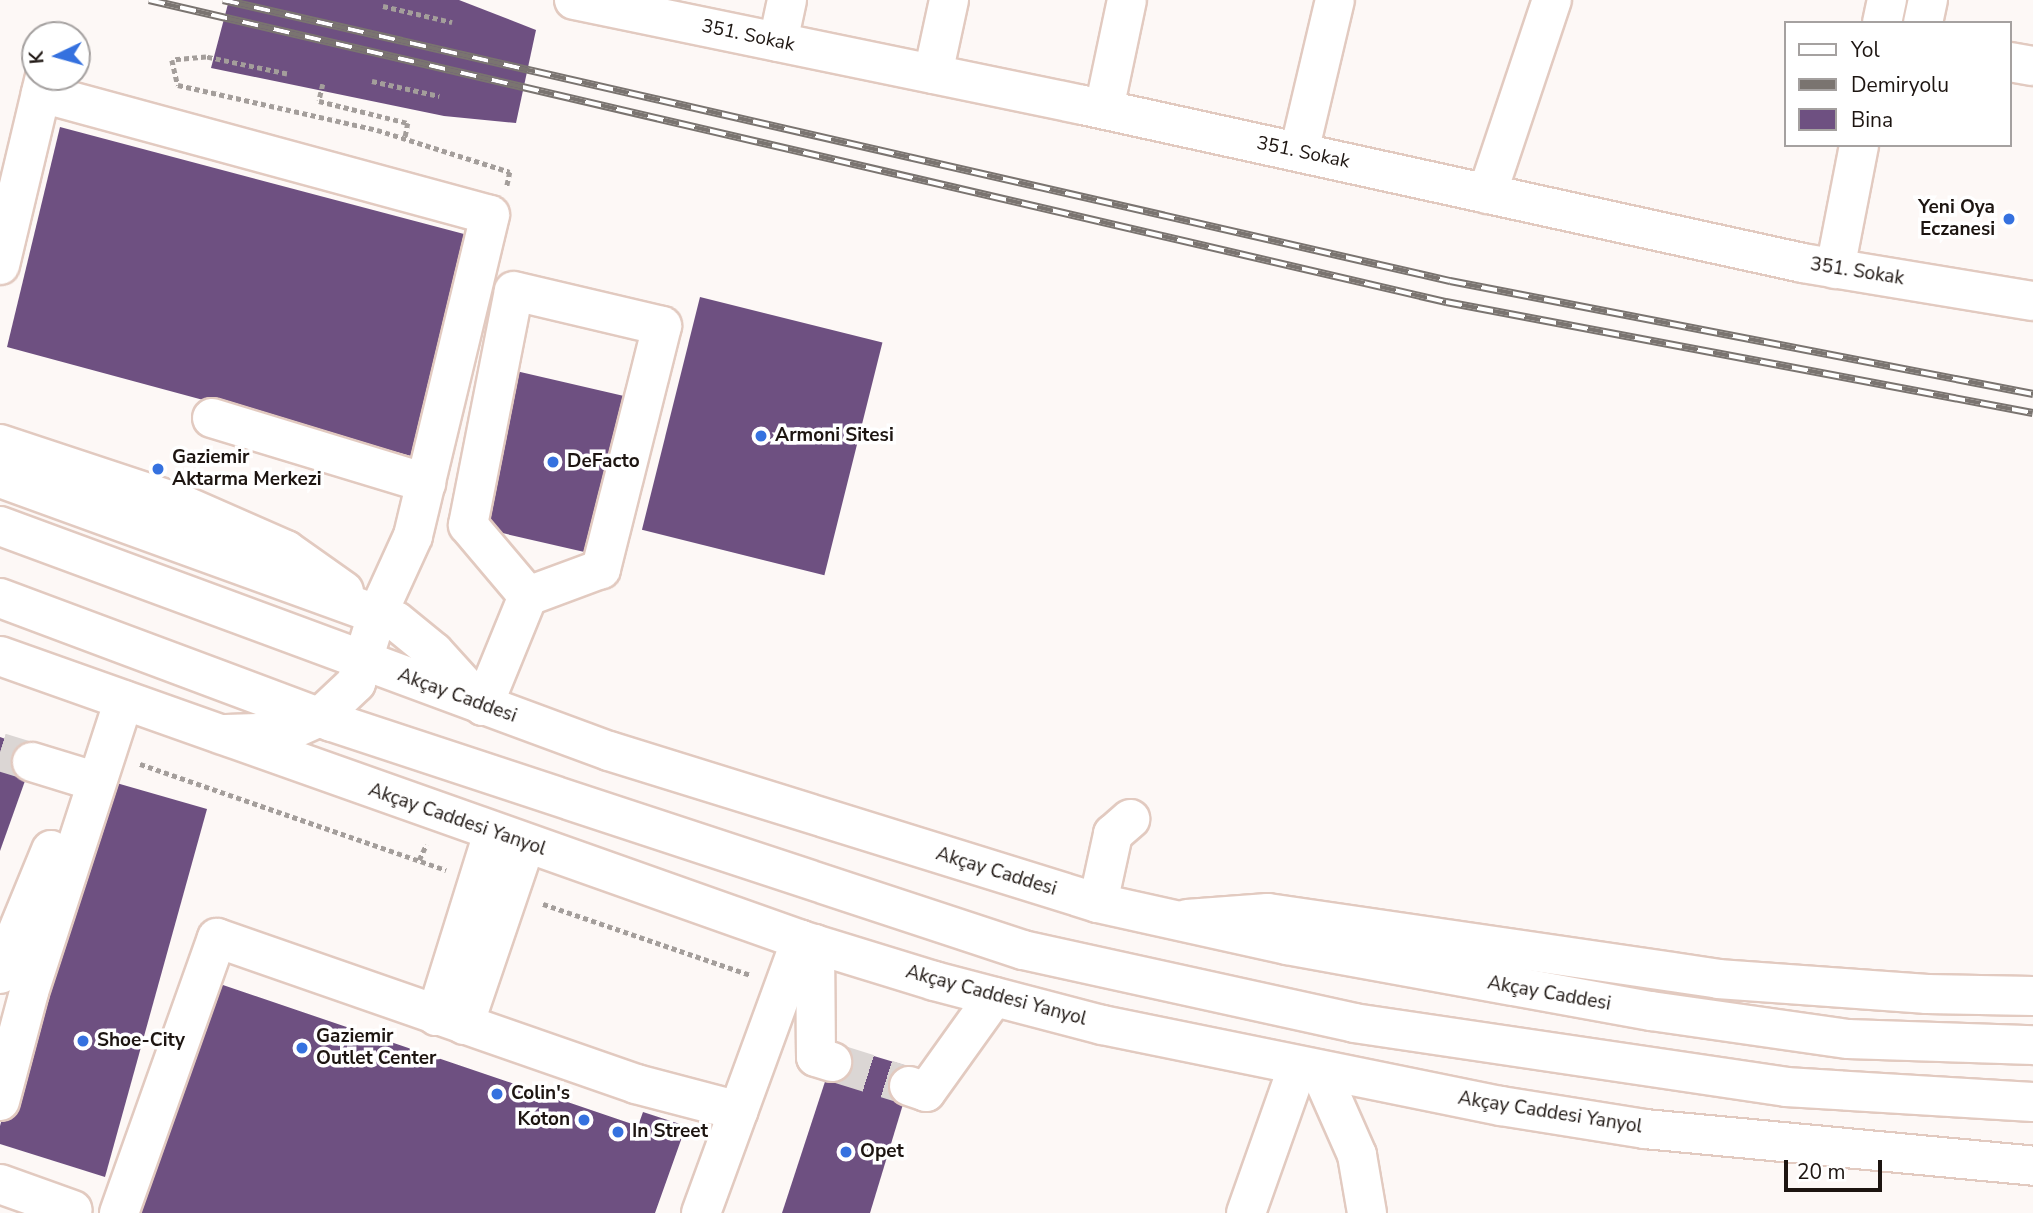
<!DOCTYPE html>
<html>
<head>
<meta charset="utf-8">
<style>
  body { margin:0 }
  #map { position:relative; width:2033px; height:1213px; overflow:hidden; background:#fdf8f6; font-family:"Nunito Sans",sans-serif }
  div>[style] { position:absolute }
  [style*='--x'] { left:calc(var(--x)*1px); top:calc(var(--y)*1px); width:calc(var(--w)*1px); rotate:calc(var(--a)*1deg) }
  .building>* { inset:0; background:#6e5081; transform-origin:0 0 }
  .minor-tunnel>* { height:38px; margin-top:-19px; transform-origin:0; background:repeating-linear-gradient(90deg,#dbd6d4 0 38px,transparent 0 57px) }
  .path>* { height:4.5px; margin-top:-2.25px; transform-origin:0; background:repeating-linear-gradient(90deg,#a49e9b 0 5px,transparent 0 8.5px) }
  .roads { filter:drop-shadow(2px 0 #e2cac0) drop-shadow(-2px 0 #e2cac0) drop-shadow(0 2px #e2cac0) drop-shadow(0 -2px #e2cac0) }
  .minor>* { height:38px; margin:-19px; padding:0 19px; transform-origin:19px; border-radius:19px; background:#fff }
  .major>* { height:38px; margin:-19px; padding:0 19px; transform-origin:19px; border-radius:19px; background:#fff }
  .highway>* { height:38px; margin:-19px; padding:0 19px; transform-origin:19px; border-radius:19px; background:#fff }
  .rail>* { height:8px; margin-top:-4px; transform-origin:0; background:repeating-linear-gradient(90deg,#fff 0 16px,#7a7470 0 32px); box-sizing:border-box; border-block:2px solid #7a7470 }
  .dots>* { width:19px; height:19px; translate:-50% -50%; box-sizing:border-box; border:4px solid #fff; border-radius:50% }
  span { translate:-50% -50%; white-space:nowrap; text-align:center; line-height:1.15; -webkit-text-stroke:7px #fff; paint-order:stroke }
  .street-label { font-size:19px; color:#1d1511 }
  .poi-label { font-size:19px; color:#1d1511; font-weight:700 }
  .right { translate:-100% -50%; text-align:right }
  .left { translate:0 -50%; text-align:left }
  .legend { position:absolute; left:1784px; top:21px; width:228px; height:126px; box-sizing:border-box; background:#fff; border:2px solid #a5a1a0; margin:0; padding:9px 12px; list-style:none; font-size:21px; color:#1d1511 }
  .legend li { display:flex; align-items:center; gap:14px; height:35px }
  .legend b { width:35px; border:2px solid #a5a1a0 }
  .north { position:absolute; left:21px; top:21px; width:70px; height:70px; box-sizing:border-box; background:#fff; border:2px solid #a5a1a0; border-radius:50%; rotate:265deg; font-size:19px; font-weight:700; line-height:28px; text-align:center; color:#1d1511 }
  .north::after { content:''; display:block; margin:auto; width:24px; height:32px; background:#3571df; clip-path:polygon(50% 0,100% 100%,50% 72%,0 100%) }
  .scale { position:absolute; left:1784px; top:1160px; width:98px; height:32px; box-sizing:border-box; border:4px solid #1d1511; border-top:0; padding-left:9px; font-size:21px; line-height:24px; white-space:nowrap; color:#1d1511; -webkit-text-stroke:5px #fff; paint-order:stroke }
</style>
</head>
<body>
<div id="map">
  <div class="building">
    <div style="clip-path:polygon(229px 0,459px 0,536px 30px,516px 123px,444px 116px,211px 68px)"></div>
    <div style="clip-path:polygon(60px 127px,464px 234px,460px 291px,411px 456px,7px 347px)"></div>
    <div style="left:700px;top:297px;width:188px;height:240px;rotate:14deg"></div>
    <div style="left:516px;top:371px;width:113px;height:161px;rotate:13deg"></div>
    <div style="clip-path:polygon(0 737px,36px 750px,0 851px)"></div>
    <div style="clip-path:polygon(106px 780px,207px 809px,105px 1177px,0 1144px,0 1126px,45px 956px)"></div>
    <div style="clip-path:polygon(220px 984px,638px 1126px,643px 1112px,686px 1126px,655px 1213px,134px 1213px)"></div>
    <div style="clip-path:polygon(837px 1045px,914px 1068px,870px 1213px,782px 1213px)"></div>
  </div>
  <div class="minor-tunnel">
    <div style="--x:0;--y:752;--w:34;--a:17"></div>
    <div style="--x:832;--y:1062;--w:81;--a:17.3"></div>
  </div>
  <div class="path">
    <div style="--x:383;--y:6;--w:71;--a:13.1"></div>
    <div style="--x:287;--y:74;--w:83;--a:-168.1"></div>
    <div style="--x:206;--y:57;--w:34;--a:175"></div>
    <div style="--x:172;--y:60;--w:26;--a:77"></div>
    <div style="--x:178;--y:85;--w:204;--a:12.7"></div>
    <div style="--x:377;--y:130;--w:139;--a:17.5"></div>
    <div style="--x:510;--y:172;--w:14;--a:102"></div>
    <div style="--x:372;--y:81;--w:69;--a:12.6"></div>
    <div style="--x:323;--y:84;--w:17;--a:103"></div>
    <div style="--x:319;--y:101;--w:92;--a:13.9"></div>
    <div style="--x:408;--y:123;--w:16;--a:101"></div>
    <div style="--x:140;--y:764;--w:324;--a:19.1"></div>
    <div style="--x:419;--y:860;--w:17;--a:-65"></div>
    <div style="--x:543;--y:904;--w:219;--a:18.9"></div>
  </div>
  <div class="roads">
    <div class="minor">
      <div style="--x:574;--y:0;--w:520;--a:11.66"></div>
      <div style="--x:1083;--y:105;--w:737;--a:12.38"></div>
      <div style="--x:1803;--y:263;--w:233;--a:9.4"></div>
      <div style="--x:1882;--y:23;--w:24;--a:-78"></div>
      <div style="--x:1923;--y:23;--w:24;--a:-78"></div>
      <div style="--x:778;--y:42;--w:43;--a:-77.9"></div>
      <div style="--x:2010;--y:62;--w:23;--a:10"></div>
      <div style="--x:933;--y:74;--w:76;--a:-77.8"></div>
      <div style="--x:41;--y:93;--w:465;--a:15.2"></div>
      <div style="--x:490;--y:215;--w:330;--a:103.5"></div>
      <div style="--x:413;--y:536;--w:87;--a:114.5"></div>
      <div style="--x:377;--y:615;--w:71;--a:107.2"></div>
      <div style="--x:356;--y:683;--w:50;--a:136.6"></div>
      <div style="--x:320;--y:717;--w:37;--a:156"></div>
      <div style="--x:286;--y:732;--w:65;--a:178.2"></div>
      <div style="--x:1104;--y:109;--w:111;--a:-78.1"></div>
      <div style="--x:1299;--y:152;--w:156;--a:-76.7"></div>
      <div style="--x:1487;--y:194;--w:205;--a:-71.5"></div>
      <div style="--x:0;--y:265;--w:189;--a:-76.6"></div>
      <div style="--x:1835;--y:269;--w:126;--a:-79"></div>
      <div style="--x:514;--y:291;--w:152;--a:13.3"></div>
      <div style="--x:662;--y:326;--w:251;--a:104.1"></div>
      <div style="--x:601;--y:569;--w:78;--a:159.7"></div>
      <div style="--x:528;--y:596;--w:93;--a:-130.2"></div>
      <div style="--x:468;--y:525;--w:238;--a:-78.9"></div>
      <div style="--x:212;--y:418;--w:224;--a:16.9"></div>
      <div style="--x:0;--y:444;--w:191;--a:18.3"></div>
      <div style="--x:181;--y:504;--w:115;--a:23.7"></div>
      <div style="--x:286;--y:550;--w:71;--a:35.3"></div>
      <div style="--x:0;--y:478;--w:421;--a:19.9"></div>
      <div style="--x:396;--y:621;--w:49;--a:39.2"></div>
      <div style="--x:434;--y:652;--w:73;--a:47.8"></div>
      <div style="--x:483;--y:706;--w:119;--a:-67.8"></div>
      <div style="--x:32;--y:762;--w:51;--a:17"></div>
      <div style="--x:1098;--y:903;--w:71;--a:-77.7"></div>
      <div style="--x:1113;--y:834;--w:23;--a:-41"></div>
      <div style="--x:1187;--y:919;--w:81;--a:-4.2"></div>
      <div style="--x:1268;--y:913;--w:455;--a:8.3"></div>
      <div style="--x:1718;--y:979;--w:210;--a:4.1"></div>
      <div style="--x:1927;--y:994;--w:106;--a:1.1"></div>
      <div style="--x:815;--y:944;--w:113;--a:89.5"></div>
      <div style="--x:816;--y:1057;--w:17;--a:17"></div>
      <div style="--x:0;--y:974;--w:134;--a:-67.6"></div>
      <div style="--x:436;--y:1016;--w:192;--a:-72.7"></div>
      <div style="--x:464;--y:1025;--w:192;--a:-71.2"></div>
      <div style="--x:1320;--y:1071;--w:92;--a:66.2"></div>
      <div style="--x:1357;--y:1155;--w:59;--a:80.2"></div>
      <div style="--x:909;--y:1086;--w:18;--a:19"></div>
      <div style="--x:926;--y:1092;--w:117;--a:-54.4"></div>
      <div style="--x:0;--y:1101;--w:113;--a:-75.1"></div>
      <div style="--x:29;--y:992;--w:307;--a:-72"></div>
      <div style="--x:0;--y:1184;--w:77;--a:19.6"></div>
      <div style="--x:119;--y:1213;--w:292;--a:-70.4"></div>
      <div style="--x:217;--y:938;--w:444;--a:19.2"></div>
      <div style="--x:636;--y:1084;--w:106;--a:14.7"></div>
      <div style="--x:701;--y:1213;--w:291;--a:-69.9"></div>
      <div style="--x:1246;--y:1213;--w:156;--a:-70.5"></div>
    </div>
    <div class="major">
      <div style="--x:0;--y:656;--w:850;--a:19.52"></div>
      <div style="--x:801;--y:940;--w:139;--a:17.1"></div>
      <div style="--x:934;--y:981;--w:174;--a:14.7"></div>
      <div style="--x:1102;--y:1025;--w:407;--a:11.5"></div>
      <div style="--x:1501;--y:1106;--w:146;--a:9.1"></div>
      <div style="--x:1645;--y:1129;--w:390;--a:5.4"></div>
    </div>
    <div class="highway">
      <div style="--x:0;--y:526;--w:649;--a:20.28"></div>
      <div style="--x:609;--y:751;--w:512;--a:17.27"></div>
      <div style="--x:1098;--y:903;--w:194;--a:12.5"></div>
      <div style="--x:1287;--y:945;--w:370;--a:10.3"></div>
      <div style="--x:1651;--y:1011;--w:199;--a:8.1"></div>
      <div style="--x:1848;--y:1039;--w:185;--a:1.9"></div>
      <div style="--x:0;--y:598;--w:354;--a:20.5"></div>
      <div style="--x:332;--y:722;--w:728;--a:18.26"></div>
      <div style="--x:1023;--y:950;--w:339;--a:12.4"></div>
      <div style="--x:1354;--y:1023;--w:437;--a:8.4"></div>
      <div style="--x:1786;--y:1087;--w:247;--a:3.5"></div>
    </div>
  </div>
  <div class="rail">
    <div style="--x:149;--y:0;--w:1332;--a:13.11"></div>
    <div style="--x:1446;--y:302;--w:597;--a:10.71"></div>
    <div style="--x:223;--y:0;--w:1259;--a:12.9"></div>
    <div style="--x:1450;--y:281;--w:594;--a:10.97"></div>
  </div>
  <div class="dots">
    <div style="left:2009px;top:219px;background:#3571df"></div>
    <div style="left:761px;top:436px;background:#3571df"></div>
    <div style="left:553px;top:462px;background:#3571df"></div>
    <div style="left:158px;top:469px;background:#3571df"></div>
    <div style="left:83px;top:1041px;background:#3571df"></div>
    <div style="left:302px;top:1048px;background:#3571df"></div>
    <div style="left:497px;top:1094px;background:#3571df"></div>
    <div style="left:584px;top:1120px;background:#3571df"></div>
    <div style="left:618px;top:1132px;background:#3571df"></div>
    <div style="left:846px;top:1152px;background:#3571df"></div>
  </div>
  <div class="street-label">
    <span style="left:748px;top:36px;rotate:12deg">351. Sokak</span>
    <span style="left:1303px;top:153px;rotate:12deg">351. Sokak</span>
    <span style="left:1857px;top:272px;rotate:9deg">351. Sokak</span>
    <span style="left:457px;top:696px;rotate:20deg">Akçay Caddesi</span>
    <span style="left:457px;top:820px;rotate:19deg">Akçay Caddesi Yanyol</span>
    <span style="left:996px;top:872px;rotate:17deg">Akçay Caddesi</span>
    <span style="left:1549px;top:994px;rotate:10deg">Akçay Caddesi</span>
    <span style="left:996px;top:996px;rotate:15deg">Akçay Caddesi Yanyol</span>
    <span style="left:1550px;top:1113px;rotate:9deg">Akçay Caddesi Yanyol</span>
  </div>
  <div class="poi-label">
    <span class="right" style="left:1995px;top:219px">Yeni Oya<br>Eczanesi</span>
    <span class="left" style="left:775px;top:436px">Armoni Sitesi</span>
    <span class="left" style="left:172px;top:469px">Gaziemir<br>Aktarma Merkezi</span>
    <span class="left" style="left:567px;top:462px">DeFacto</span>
    <span class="left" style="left:316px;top:1048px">Gaziemir<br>Outlet Center</span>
    <span class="left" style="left:97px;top:1041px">Shoe-City</span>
    <span class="left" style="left:511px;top:1094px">Colin's</span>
    <span class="right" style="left:570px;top:1120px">Koton</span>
    <span class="left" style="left:632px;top:1132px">In Street</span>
    <span class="left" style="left:860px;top:1152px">Opet</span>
  </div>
  <ul class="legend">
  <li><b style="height:9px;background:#fff"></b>Yol</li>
  <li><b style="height:9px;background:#7a7470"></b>Demiryolu</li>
  <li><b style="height:19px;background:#6e5081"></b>Bina</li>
  </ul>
  <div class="north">K</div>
  <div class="scale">20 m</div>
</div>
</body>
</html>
